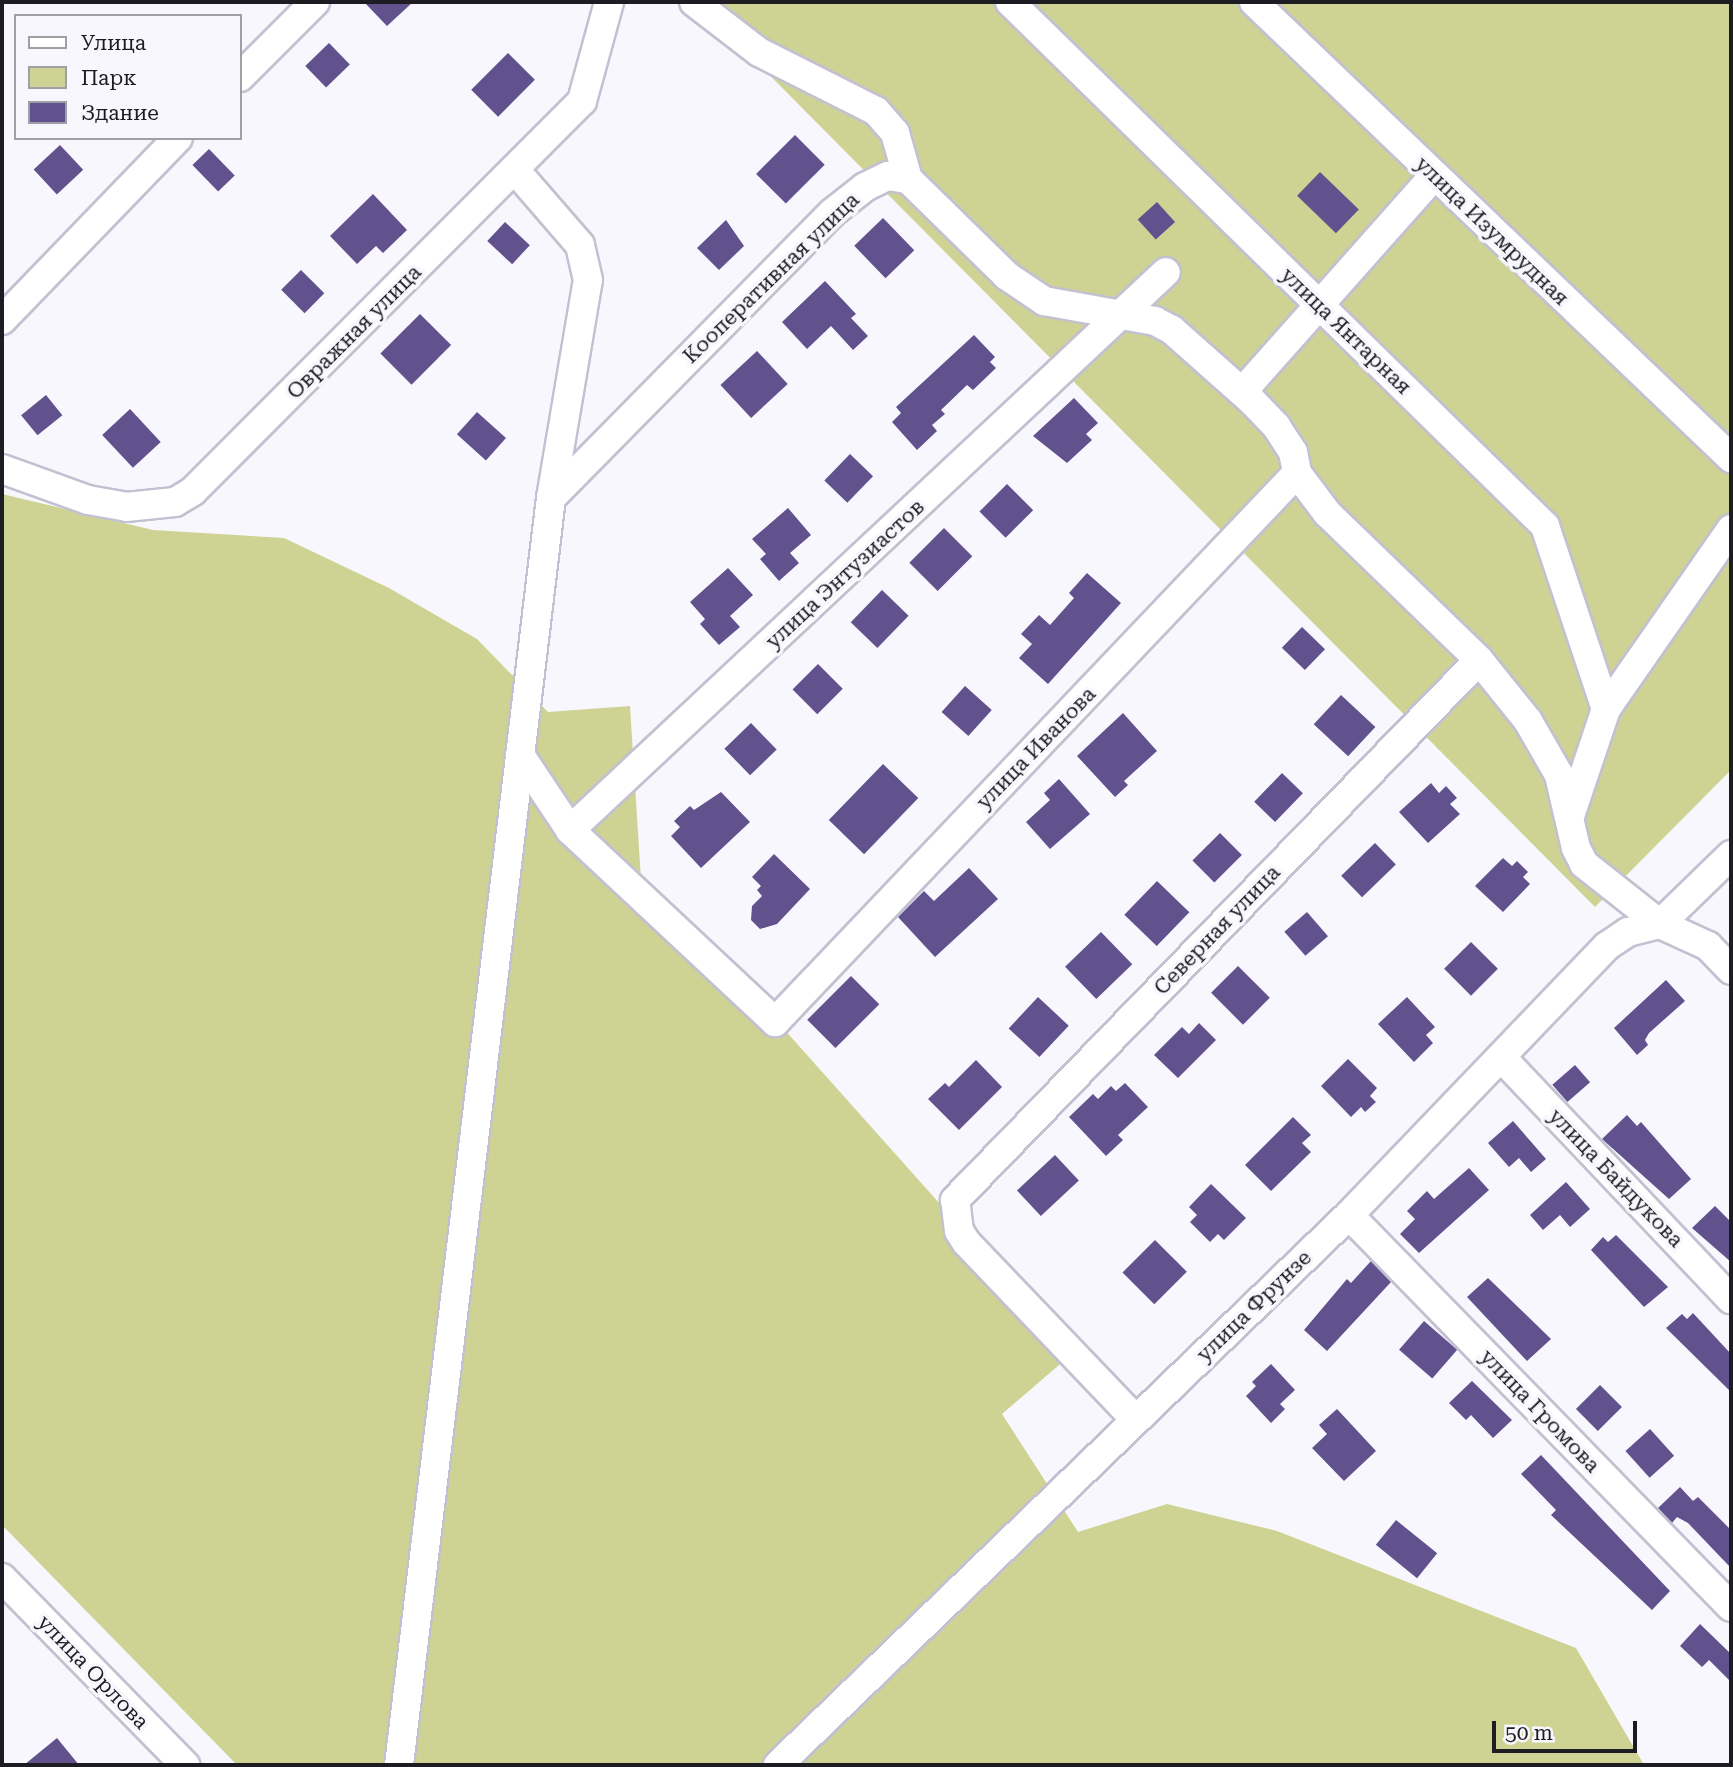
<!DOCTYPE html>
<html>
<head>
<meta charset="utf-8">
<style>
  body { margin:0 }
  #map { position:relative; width:1733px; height:1767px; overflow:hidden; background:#f8f7fe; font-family:"Roboto Serif",serif }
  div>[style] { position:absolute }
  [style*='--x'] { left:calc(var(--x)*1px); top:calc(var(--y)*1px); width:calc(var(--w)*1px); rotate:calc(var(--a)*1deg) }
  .green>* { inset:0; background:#ced393 }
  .building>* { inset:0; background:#61528e; transform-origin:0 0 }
  .roads { filter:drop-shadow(2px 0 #c3c0d1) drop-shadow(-2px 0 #c3c0d1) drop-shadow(0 2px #c3c0d1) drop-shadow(0 -2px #c3c0d1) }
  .minor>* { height:28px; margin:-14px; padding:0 14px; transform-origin:14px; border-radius:14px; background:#fff }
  span { translate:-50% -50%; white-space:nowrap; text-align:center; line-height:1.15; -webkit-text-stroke:7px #f8f7fe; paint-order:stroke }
  .street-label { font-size:21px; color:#1d1c22 }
  .frame { position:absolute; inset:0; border:4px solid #1d1c22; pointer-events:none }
  .legend { position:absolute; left:14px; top:14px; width:228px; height:126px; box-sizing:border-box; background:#f8f7fe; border:2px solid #a09fa6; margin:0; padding:9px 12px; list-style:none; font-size:21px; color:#1d1c22 }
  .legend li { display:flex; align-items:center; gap:14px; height:35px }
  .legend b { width:35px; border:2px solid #a09fa6 }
  .scale { position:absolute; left:1492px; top:1721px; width:145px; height:32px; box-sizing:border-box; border:4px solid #1d1c22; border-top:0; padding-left:9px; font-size:21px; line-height:24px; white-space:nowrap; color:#1d1c22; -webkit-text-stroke:5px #f8f7fe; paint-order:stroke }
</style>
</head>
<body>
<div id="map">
  <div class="green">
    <div style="clip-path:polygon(697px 2px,1731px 2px,1731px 770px,1595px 907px)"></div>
    <div style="clip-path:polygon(2px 494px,153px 530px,284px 538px,389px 588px,477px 639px,548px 712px,630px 706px,641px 880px,708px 944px,1073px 1353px,1002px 1414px,1078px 1532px,1167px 1504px,1277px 1531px,1576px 1648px,1644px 1765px,237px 1765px,2px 1525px)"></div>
  </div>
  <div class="building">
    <div style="clip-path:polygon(364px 2px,413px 2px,387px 26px)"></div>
    <div style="left:329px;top:43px;width:30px;height:33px;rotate:46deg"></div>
    <div style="left:508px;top:53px;width:38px;height:52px;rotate:45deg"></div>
    <div style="left:795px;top:135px;width:42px;height:55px;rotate:45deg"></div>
    <div style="left:60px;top:145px;width:34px;height:36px;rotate:47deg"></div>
    <div style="left:209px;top:149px;width:37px;height:23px;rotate:46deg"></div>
    <div style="left:1320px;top:172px;width:54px;height:33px;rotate:44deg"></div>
    <div style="clip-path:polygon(373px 194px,407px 230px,383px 253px,376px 246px,357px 264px,330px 236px)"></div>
    <div style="left:1157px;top:202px;width:27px;height:26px;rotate:48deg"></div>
    <div style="left:883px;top:218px;width:45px;height:40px;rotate:46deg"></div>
    <div style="clip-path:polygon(726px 220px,744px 246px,719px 270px,697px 248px)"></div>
    <div style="left:505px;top:222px;width:34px;height:26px;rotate:43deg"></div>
    <div style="left:301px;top:270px;width:33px;height:28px;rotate:45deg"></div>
    <div style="clip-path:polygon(825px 281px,856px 314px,851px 318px,868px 336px,853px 350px,831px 326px,807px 349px,782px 322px)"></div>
    <div style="left:420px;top:314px;width:44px;height:56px;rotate:45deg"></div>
    <div style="clip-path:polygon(974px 335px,995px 357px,990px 362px,996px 368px,973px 390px,967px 385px,941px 410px,945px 414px,932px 425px,937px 431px,917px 450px,892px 422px,901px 413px,896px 407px)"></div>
    <div style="left:757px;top:351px;width:45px;height:50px;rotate:47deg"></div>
    <div style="left:46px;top:395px;width:26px;height:32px;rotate:51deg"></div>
    <div style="clip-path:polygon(1074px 398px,1098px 423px,1086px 434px,1092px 440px,1067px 463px,1033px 436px)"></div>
    <div style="left:130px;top:409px;width:45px;height:38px;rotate:47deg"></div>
    <div style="left:477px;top:412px;width:39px;height:30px;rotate:42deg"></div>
    <div style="left:850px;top:454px;width:32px;height:37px;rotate:44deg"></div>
    <div style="left:1007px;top:484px;width:37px;height:39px;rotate:45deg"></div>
    <div style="clip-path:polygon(788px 508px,811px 535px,790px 553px,799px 563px,779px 581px,760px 559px,766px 554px,752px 539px)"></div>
    <div style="left:944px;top:528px;width:40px;height:49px;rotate:45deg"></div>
    <div style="clip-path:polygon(728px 568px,753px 595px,730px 616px,740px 627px,719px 645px,700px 624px,705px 619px,690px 602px)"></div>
    <div style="clip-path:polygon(1087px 573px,1121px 603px,1048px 684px,1019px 658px,1032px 644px,1021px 634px,1039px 615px,1050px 625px,1074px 598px,1069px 593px)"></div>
    <div style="left:882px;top:590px;width:37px;height:45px;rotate:44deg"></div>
    <div style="left:1302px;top:627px;width:32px;height:29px;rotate:44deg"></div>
    <div style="left:818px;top:664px;width:35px;height:36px;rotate:45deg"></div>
    <div style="left:965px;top:686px;width:36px;height:35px;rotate:42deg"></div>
    <div style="left:1341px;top:695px;width:47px;height:40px;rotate:43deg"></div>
    <div style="clip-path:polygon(1123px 713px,1157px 751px,1124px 781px,1128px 785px,1115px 797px,1077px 756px)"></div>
    <div style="left:751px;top:723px;width:37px;height:37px;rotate:46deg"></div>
    <div style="left:883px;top:764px;width:49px;height:78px;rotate:44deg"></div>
    <div style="left:1282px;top:773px;width:29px;height:40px;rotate:44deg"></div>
    <div style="clip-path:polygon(1059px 779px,1090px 814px,1050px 849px,1026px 822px,1050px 800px,1044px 793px)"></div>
    <div style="clip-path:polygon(1431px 783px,1439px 793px,1446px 786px,1457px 798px,1450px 804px,1460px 814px,1428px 843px,1399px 812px)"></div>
    <div style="clip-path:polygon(721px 792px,750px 822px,701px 868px,671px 836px,680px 827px,674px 821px,690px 806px,694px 810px)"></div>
    <div style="left:1220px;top:833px;width:31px;height:39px;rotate:45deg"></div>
    <div style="left:1375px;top:843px;width:30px;height:47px;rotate:46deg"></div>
    <div style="clip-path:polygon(774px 854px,810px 889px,777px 924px,760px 929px,751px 920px,752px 906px,762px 896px,757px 890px,761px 886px,752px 877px)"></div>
    <div style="clip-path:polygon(1503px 858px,1512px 866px,1517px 861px,1528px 872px,1523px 877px,1530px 884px,1503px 912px,1475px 886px)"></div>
    <div style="clip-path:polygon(969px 868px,998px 899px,935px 957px,898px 917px,924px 891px,934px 901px)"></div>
    <div style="left:1157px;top:881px;width:45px;height:47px;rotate:44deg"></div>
    <div style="left:1307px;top:912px;width:32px;height:30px;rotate:49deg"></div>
    <div style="left:1101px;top:932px;width:45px;height:50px;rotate:46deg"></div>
    <div style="left:1471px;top:942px;width:38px;height:38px;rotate:45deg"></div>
    <div style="left:1238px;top:966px;width:45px;height:38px;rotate:45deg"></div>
    <div style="left:851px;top:976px;width:40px;height:62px;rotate:45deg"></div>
    <div style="clip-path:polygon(1666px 980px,1685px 1001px,1649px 1033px,1645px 1040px,1648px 1045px,1637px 1055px,1614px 1028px)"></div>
    <div style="left:1038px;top:997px;width:42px;height:43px;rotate:43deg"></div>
    <div style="clip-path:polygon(1407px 997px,1435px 1027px,1426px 1035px,1433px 1043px,1414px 1062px,1378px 1024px)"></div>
    <div style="clip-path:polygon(1199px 1023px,1216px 1040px,1178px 1078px,1154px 1055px,1182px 1027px,1189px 1034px)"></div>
    <div style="clip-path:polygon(1348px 1059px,1377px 1088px,1370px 1096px,1376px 1102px,1365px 1112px,1361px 1107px,1351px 1117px,1321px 1086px)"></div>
    <div style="clip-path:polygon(976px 1060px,1002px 1087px,959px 1130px,928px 1099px,945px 1083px,949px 1087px)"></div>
    <div style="left:1575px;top:1065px;width:23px;height:30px;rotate:49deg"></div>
    <div style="clip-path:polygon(1125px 1083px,1148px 1107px,1118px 1135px,1123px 1140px,1106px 1156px,1069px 1117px,1093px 1094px,1098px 1099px,1111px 1086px,1116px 1091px)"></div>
    <div style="clip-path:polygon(1627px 1115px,1637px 1126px,1641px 1122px,1691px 1179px,1669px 1199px,1602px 1139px)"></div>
    <div style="clip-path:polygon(1293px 1117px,1311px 1135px,1302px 1143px,1311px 1152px,1271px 1191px,1245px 1165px)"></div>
    <div style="clip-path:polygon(1513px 1121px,1546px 1159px,1531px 1172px,1519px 1158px,1509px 1167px,1488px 1143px)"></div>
    <div style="left:1055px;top:1155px;width:35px;height:52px;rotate:47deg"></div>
    <div style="clip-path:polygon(1469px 1168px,1489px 1190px,1419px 1253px,1400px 1234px,1415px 1219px,1407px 1211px,1427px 1191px,1434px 1199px)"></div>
    <div style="clip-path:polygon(1566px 1182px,1590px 1209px,1570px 1227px,1560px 1215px,1543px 1230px,1530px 1215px)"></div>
    <div style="clip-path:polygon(1211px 1184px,1246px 1218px,1224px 1240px,1218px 1234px,1210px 1242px,1190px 1222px,1197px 1215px,1189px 1207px)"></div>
    <div style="clip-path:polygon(1715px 1206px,1731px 1222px,1731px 1262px,1692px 1228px)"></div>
    <div style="clip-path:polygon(1616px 1235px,1668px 1287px,1644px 1307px,1591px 1250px,1603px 1237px,1608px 1242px)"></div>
    <div style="left:1155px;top:1240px;width:45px;height:46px;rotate:45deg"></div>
    <div style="clip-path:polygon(1371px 1261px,1391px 1282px,1327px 1351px,1304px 1330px,1347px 1279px,1351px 1283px)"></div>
    <div style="clip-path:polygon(1488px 1278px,1551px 1339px,1527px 1361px,1467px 1297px)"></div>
    <div style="clip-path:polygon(1693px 1313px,1731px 1354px,1731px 1392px,1666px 1328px,1682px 1314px,1687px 1319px)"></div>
    <div style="left:1424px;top:1321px;width:44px;height:38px;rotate:41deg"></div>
    <div style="clip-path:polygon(1271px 1364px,1295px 1390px,1280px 1404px,1285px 1409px,1271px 1423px,1246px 1396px,1256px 1386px,1252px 1382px)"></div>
    <div style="clip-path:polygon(1472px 1381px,1512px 1420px,1493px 1438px,1471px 1415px,1466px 1420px,1449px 1403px)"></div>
    <div style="left:1600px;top:1385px;width:31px;height:34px;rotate:45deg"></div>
    <div style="clip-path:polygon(1337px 1409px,1376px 1451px,1344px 1481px,1312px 1448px,1327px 1434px,1319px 1425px)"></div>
    <div style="left:1650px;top:1429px;width:36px;height:33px;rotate:48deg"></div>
    <div style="clip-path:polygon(1541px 1455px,1670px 1591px,1652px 1610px,1551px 1515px,1556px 1510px,1521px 1474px)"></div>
    <div style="clip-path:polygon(1680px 1487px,1693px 1501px,1698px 1497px,1731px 1530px,1731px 1568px,1688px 1523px,1677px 1517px,1672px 1523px,1658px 1508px)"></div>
    <div style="left:1396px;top:1520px;width:53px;height:32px;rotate:39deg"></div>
    <div style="clip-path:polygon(1700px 1624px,1731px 1654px,1731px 1682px,1709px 1660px,1702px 1667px,1680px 1646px)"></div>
    <div style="clip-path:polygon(57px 1738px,79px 1765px,24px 1765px)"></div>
  </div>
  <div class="roads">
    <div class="minor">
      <div style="--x:694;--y:2;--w:82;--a:37.6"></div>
      <div style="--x:759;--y:52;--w:131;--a:26.8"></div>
      <div style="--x:876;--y:111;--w:29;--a:49"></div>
      <div style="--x:895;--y:133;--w:48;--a:74.2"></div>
      <div style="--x:1010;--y:2;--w:749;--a:44.4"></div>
      <div style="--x:1545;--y:526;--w:193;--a:71.6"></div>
      <div style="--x:1254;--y:2;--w:660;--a:43.71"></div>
      <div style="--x:240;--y:77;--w:106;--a:-45"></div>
      <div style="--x:2;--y:320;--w:253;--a:-46"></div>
      <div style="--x:1242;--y:392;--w:289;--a:-48.4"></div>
      <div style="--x:2;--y:469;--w:91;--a:19.8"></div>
      <div style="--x:88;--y:500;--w:39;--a:10"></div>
      <div style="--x:126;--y:507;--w:49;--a:-5.8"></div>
      <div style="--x:175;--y:502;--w:21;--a:-31"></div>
      <div style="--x:193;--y:491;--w:551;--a:-45.07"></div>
      <div style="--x:582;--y:101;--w:103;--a:-74.7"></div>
      <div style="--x:551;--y:498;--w:400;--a:-45.4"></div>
      <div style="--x:832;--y:213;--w:42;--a:-38.2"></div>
      <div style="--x:865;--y:187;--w:25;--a:-26"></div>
      <div style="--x:888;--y:176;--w:20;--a:9"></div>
      <div style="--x:908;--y:179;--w:139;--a:44.4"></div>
      <div style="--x:1007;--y:276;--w:45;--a:34"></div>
      <div style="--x:1044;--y:301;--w:113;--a:10.2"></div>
      <div style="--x:1155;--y:321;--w:19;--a:28"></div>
      <div style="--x:1172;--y:330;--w:107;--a:41.6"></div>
      <div style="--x:1252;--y:401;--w:35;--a:46"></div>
      <div style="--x:1276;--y:426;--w:31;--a:57"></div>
      <div style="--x:1293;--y:452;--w:21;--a:79"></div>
      <div style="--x:1297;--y:473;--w:50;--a:53.1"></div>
      <div style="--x:1327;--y:513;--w:211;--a:44"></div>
      <div style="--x:1479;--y:660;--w:78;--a:51.2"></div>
      <div style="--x:1528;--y:721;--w:62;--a:60.1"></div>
      <div style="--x:1559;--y:775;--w:75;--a:76.9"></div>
      <div style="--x:1576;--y:848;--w:18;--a:63"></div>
      <div style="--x:1584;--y:864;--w:97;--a:38.3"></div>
      <div style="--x:1660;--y:924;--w:53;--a:24.6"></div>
      <div style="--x:1708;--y:946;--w:33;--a:46"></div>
      <div style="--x:520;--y:755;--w:90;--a:56.3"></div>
      <div style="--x:570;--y:830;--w:281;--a:43.1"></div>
      <div style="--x:775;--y:1022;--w:758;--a:-46.44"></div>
      <div style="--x:1571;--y:813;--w:110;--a:-71.4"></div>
      <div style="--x:1606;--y:709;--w:219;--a:-55.2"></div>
      <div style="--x:570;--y:830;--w:816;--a:-43.11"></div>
      <div style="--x:1501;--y:1057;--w:334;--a:46.5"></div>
      <div style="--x:1349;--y:1215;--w:547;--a:45.74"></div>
      <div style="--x:1136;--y:1420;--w:246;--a:-133.7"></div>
      <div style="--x:966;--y:1242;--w:13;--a:-122"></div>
      <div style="--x:959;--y:1231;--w:31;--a:-97"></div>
      <div style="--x:955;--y:1200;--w:752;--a:-45.86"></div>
      <div style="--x:2;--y:1578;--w:262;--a:45.6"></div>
      <div style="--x:399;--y:1765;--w:1276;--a:-83.16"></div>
      <div style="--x:551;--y:498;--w:221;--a:-80.4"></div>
      <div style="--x:588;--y:280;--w:36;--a:-103"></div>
      <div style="--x:580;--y:245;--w:98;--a:-130.9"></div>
      <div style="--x:778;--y:1765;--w:793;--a:-43.93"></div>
      <div style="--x:1349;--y:1215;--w:373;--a:-46.2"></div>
      <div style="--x:1607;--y:946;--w:25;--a:-34"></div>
      <div style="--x:1628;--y:932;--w:33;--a:-14"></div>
      <div style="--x:1660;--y:924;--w:99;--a:-44.2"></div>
    </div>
  </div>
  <div class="street-label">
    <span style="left:1492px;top:231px;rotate:44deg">улица Изумрудная</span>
    <span style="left:771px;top:278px;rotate:-44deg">Кооперативная улица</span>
    <span style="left:1346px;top:331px;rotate:44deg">улица Янтарная</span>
    <span style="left:354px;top:332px;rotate:-45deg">Овражная улица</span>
    <span style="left:845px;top:574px;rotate:-43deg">улица Энтузиастов</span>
    <span style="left:1036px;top:748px;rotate:-46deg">улица Иванова</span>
    <span style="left:1217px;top:930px;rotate:-46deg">Северная улица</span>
    <span style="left:1616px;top:1178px;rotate:46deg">улица Байдукова</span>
    <span style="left:1254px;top:1306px;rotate:-44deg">улица Фрунзе</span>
    <span style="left:1540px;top:1411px;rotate:46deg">улица Громова</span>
    <span style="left:93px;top:1672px;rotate:46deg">улица Орлова</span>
  </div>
  <div class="frame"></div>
  <ul class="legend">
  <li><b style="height:9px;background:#fff"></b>Улица</li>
  <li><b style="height:19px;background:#ced393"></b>Парк</li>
  <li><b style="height:19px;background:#61528e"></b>Здание</li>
  </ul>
  <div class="scale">50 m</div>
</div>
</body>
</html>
